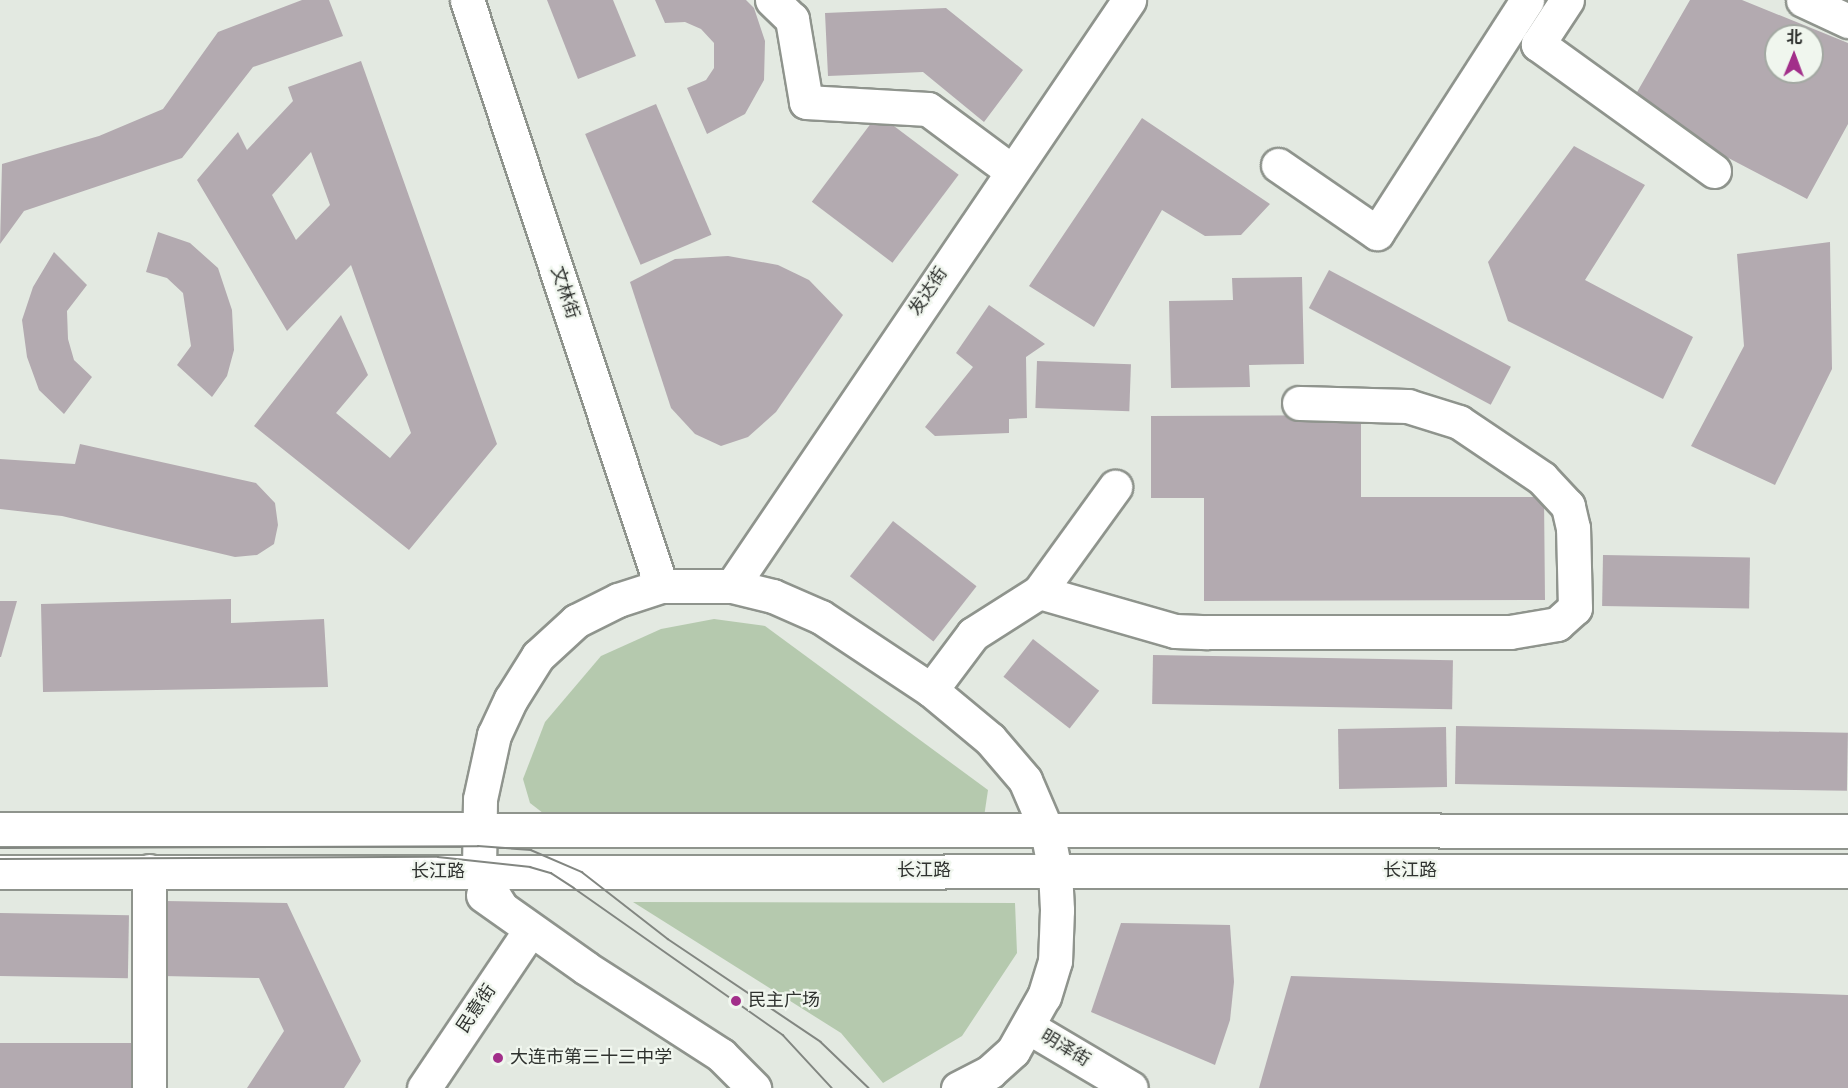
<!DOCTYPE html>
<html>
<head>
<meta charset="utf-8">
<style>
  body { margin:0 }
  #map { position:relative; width:1848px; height:1088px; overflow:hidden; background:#e3e9e1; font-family:"Source Sans 3","Noto Sans SC",sans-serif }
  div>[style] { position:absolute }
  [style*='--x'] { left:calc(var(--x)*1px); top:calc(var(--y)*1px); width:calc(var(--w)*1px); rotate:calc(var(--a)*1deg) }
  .green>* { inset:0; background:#b5c9ae }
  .building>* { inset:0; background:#b3aab0; transform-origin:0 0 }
  .roads { filter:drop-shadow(2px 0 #8f948d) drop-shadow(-2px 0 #8f948d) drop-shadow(0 2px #8f948d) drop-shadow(0 -2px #8f948d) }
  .minor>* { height:33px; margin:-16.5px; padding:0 16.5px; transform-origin:16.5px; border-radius:16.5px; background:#fff }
  .major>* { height:33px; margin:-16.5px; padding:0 16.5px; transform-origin:16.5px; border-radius:16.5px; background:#fff }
  .tram>* { height:1.5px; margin:-0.75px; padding:0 0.75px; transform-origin:0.75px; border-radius:0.75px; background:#828681 }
  .dots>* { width:16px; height:16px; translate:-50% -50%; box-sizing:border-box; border:3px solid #f0f6ee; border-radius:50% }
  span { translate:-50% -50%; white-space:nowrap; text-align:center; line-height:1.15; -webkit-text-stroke:4.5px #f0f6ee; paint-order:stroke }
  .street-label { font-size:18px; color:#2f322f }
  .poi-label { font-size:18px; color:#2f322f }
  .left { translate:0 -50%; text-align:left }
  .north { position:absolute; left:1764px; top:24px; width:60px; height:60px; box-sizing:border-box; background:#f0f6ee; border:2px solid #a3a8a2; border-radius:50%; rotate:1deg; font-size:16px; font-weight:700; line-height:24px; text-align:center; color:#2f322f }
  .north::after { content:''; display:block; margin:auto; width:21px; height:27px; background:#a22f8a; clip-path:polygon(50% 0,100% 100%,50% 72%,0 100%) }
</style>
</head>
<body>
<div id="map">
  <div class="green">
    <div style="clip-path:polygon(714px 619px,765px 626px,988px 790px,984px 817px,552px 820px,530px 803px,523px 779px,545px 722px,601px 656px,661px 629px)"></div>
    <div style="clip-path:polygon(633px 902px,1015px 903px,1017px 953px,962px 1036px,883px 1083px,841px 1033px)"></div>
  </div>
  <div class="building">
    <div style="clip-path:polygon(302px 0,329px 0,343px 36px,253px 67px,182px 158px,24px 211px,0 244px,2px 164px,99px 136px,163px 109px,218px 32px)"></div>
    <div style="clip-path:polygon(547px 0,613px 0,636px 56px,578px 79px)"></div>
    <div style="clip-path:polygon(655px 0,746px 0,754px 8px,765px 41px,764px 80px,745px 114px,707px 134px,687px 88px,706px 80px,714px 68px,714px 43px,701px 29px,685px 22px,665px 23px)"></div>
    <div style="clip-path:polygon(evenodd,1690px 0,1742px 0,1848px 43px,1848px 124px,1807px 199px,1629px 106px,1690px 0,1776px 36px,1812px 36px,1812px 72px,1776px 72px,1776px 36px)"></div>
    <div style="clip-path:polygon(946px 8px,1023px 70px,984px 122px,923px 72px,828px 76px,825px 13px)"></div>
    <div style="clip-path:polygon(evenodd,361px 61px,497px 444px,409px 550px,254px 426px,341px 315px,368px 375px,336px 413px,390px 458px,411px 433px,351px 265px,287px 331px,197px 180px,238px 132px,247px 150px,293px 101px,288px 87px,361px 61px,311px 152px,330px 205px,296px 240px,272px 195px,311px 152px)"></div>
    <div style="left:656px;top:104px;width:142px;height:77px;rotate:67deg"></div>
    <div style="left:878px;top:114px;width:101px;height:110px;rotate:37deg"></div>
    <div style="clip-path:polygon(1142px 118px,1270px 204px,1241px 235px,1205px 236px,1162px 210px,1094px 327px,1029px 286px)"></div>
    <div style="clip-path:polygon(1574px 146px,1645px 185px,1585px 280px,1693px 337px,1663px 399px,1508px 321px,1488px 262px)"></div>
    <div style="clip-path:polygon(158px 232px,190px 243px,218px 268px,232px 310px,234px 350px,227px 376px,212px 397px,177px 365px,191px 346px,183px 293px,167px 278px,146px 272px)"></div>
    <div style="clip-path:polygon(1830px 242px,1832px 369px,1775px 485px,1691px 446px,1744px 346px,1737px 254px)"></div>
    <div style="clip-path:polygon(54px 252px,87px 285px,67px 311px,68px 339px,74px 360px,92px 377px,64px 414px,39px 390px,27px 357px,22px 320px,33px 287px)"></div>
    <div style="clip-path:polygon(728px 256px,778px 265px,809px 280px,843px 315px,776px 412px,748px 437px,721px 446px,695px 434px,671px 408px,630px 282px,675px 259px)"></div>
    <div style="left:1329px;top:270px;width:206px;height:43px;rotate:28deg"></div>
    <div style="clip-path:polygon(1302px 277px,1304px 364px,1249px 365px,1250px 387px,1171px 388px,1169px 301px,1233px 300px,1232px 278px)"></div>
    <div style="clip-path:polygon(989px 305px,1045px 344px,1026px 357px,1027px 418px,1009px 419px,1009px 433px,935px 436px,925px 427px,973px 367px,956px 353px)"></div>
    <div style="left:1037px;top:361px;width:94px;height:47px;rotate:2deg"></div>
    <div style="clip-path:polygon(1361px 415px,1361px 497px,1544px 497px,1545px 600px,1204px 601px,1204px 498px,1151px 498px,1151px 416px)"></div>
    <div style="clip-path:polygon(80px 444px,256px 483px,275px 503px,278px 525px,274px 544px,257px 555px,235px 557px,62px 516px,0 509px,0 459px,75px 464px)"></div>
    <div style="left:893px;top:521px;width:106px;height:70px;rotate:38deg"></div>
    <div style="left:1603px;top:555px;width:147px;height:51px;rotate:1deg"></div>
    <div style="clip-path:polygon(231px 599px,231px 623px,324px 619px,328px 687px,43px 692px,41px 604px)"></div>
    <div style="clip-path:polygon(0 601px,17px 601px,1px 657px,0 657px)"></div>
    <div style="left:1033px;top:639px;width:84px;height:48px;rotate:38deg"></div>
    <div style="left:1153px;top:655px;width:300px;height:49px;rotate:1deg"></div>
    <div style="left:1456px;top:726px;width:392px;height:58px;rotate:1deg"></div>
    <div style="left:1446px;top:727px;width:60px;height:108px;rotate:89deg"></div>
    <div style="clip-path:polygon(165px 901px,287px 903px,361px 1061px,344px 1088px,247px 1088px,284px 1031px,259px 978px,163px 976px)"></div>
    <div style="left:0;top:913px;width:129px;height:63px;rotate:1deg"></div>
    <div style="clip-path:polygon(1121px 923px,1230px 925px,1234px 982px,1230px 1020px,1215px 1065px,1091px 1012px)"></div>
    <div style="clip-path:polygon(1291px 976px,1848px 995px,1848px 1088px,1259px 1088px)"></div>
    <div style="left:132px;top:1043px;width:45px;height:132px;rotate:90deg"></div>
  </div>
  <div class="roads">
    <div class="minor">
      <div style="--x:467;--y:0;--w:617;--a:71.68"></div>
      <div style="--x:772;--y:0;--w:28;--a:44"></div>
      <div style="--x:792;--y:19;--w:84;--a:80.4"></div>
      <div style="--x:806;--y:102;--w:122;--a:3.3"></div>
      <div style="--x:928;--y:109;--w:102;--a:36.6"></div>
      <div style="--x:1567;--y:0;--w:53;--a:123.4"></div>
      <div style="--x:1538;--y:44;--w:217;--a:35.8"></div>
      <div style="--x:1803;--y:0;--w:50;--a:25"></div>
      <div style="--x:1278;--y:165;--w:120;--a:34.5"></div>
      <div style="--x:1377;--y:233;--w:277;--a:-57.2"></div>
      <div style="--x:732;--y:586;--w:708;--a:-55.88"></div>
      <div style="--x:1039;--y:592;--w:141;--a:16"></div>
      <div style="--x:1175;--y:631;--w:33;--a:2"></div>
      <div style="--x:1208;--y:632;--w:302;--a:0"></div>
      <div style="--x:1510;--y:632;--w:48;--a:-9.7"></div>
      <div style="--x:1557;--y:624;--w:24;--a:-42"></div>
      <div style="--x:1575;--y:608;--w:80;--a:-91.4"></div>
      <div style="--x:1573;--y:528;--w:23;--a:-103"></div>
      <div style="--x:1568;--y:506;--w:38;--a:-133"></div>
      <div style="--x:1542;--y:478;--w:100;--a:-146"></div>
      <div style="--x:1459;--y:422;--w:53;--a:-162.6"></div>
      <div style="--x:1408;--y:406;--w:109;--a:-178.4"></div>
      <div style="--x:931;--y:690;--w:70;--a:-53.1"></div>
      <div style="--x:973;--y:634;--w:78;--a:-32.5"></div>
      <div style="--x:1039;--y:592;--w:130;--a:-54.1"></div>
      <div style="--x:1030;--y:1028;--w:117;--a:30.7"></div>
      <div style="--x:149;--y:1088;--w:217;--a:-90"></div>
      <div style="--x:424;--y:1088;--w:190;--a:-56.1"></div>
    </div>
    <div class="major">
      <div style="--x:0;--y:829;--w:1848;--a:0.06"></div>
      <div style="--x:0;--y:872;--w:1848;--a:-0.03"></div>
      <div style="--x:483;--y:895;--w:126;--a:35.3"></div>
      <div style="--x:586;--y:968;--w:161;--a:32.8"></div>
      <div style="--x:721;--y:1055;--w:47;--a:45"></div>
      <div style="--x:501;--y:907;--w:41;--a:-122.2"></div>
      <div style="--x:479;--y:872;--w:73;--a:-89.2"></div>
      <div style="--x:480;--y:799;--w:66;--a:-77.7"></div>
      <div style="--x:494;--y:735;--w:40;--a:-65"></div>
      <div style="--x:511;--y:699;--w:51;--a:-57.9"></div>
      <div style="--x:538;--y:656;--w:52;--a:-42.6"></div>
      <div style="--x:576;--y:621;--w:47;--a:-26.6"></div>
      <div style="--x:618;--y:600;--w:45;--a:-18"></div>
      <div style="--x:661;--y:586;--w:71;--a:0"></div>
      <div style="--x:732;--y:586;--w:42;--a:13.7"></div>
      <div style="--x:773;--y:596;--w:52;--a:23.6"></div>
      <div style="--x:821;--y:617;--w:132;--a:33.6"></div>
      <div style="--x:931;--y:690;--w:77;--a:39.7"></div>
      <div style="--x:990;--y:739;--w:54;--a:49.5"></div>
      <div style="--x:1025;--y:780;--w:56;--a:66.7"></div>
      <div style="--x:1047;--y:831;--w:41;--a:78.7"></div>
      <div style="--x:1055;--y:871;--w:39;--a:87"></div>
      <div style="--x:1057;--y:910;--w:51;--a:92.2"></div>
      <div style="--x:1055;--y:961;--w:37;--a:107"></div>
      <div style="--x:1044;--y:996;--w:63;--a:119.4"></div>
      <div style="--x:1013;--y:1051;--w:31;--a:138"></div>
      <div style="--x:990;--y:1072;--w:36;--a:153"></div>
    </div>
  </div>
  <div class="tram">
    <div style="--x:0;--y:848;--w:478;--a:-0.2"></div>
    <div style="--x:478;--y:846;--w:53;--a:4.3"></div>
    <div style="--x:531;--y:850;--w:56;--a:23.3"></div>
    <div style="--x:582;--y:872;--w:109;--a:37.9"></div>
    <div style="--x:668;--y:939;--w:184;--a:33.9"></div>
    <div style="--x:821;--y:1042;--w:66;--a:43.8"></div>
    <div style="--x:0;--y:859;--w:438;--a:-0.3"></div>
    <div style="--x:438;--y:857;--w:93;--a:6.2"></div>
    <div style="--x:530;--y:867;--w:22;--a:16"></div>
    <div style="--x:551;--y:873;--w:27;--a:33"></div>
    <div style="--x:574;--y:888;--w:256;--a:35.1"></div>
    <div style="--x:783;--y:1035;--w:72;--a:47.2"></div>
  </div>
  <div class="dots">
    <div style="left:736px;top:1001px;background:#a22f8a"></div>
    <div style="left:498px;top:1058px;background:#a22f8a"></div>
  </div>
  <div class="street-label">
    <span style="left:929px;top:292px;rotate:-56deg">发达街</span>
    <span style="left:564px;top:293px;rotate:72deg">文林街</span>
    <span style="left:924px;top:871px">长江路</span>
    <span style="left:1410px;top:871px">长江路</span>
    <span style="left:438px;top:872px">长江路</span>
    <span style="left:477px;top:1009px;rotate:-56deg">民意街</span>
    <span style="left:1065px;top:1049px;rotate:31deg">明泽街</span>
  </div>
  <div class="poi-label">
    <span class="left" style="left:748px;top:1001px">民主广场</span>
    <span class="left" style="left:510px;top:1058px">大连市第三十三中学</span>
  </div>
  <div class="north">北</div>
</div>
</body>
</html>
